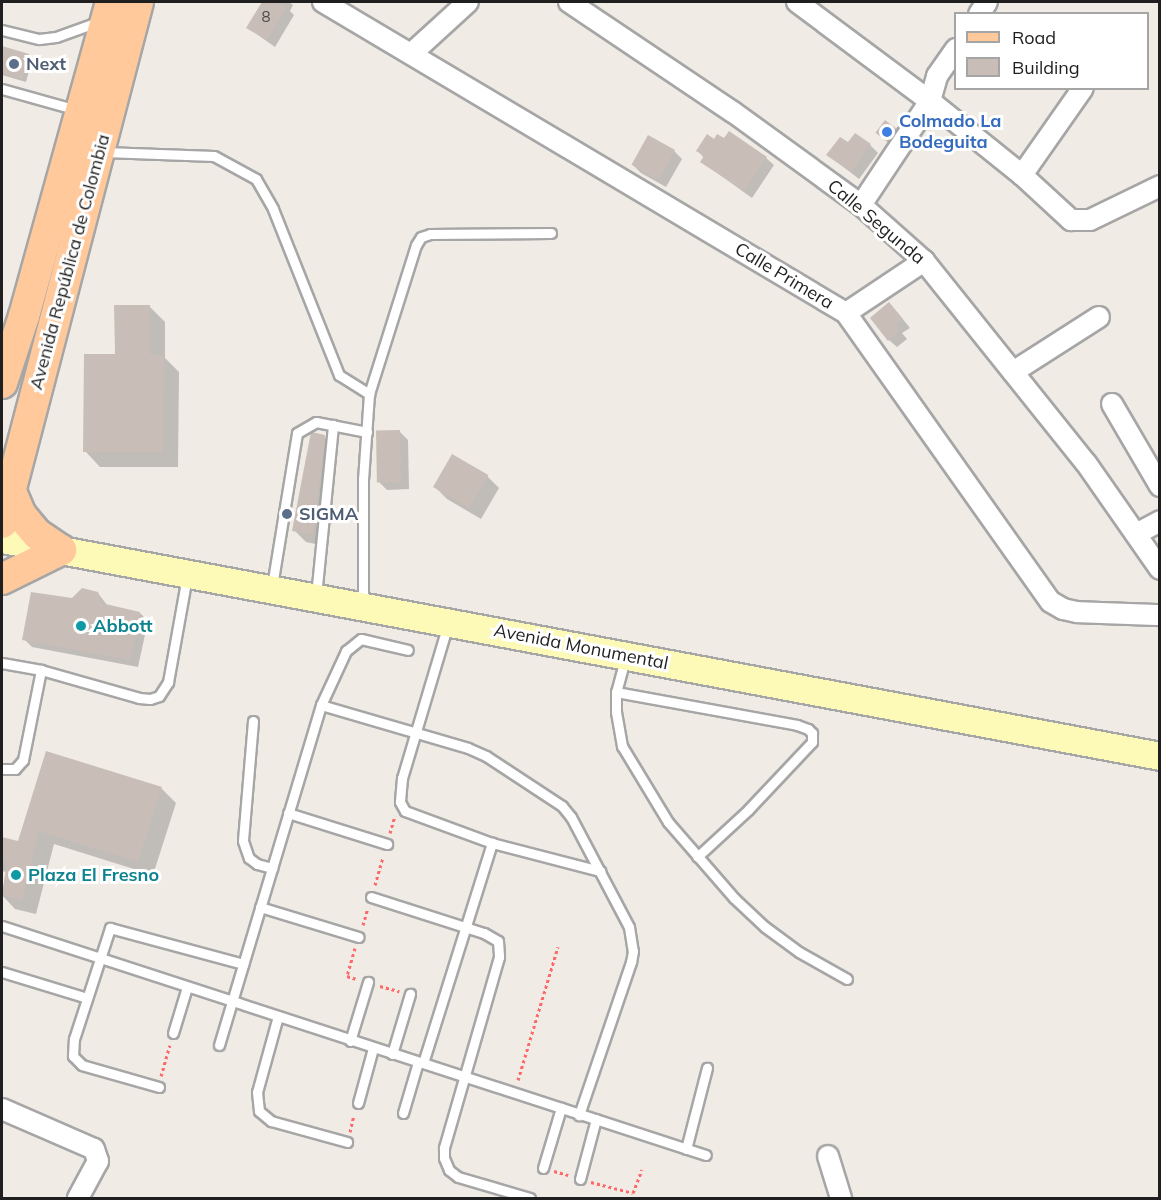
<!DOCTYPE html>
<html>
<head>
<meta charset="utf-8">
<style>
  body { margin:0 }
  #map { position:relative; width:1161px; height:1200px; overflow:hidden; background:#f0ebe5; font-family:Mulish,sans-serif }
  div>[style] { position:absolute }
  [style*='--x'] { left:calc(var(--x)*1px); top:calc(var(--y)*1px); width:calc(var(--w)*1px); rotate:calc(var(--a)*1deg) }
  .shadow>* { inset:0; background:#0003 }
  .building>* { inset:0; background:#c9bdb8; transform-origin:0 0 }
  .path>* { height:3px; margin-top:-1.5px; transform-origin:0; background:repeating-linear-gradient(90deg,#ff6868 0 3px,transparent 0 6px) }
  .roads { filter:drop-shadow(2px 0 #a6a6a6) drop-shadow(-2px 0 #a6a6a6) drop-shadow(0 2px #a6a6a6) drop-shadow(0 -2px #a6a6a6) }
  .service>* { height:9px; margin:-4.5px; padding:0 4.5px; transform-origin:4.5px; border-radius:4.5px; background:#fff }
  .minor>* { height:20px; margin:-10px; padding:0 10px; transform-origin:10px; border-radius:10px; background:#fff }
  .secondary>* { height:27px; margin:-13.5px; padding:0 13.5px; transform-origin:13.5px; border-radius:13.5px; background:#fdf9b7 }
  .primary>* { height:30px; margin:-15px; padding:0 15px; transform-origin:15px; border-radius:15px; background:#ffc99c }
  .dots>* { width:16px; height:16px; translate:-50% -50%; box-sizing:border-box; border:3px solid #fff; border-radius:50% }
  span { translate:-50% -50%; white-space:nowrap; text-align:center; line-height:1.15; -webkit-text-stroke:6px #fff; paint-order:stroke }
  .number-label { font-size:15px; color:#4a4645 }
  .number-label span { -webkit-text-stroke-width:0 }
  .service-label { font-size:18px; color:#4e5e75; font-weight:700 }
  .left { translate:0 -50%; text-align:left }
  .shop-label { font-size:18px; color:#366cbe; font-weight:700 }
  .street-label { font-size:18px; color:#1f1f1f }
  .culture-label { font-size:18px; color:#0d838f; font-weight:700 }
  .frame { position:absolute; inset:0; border:3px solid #1f1f1f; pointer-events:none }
  .legend { position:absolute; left:954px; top:12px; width:195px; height:78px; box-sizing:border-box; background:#fff; border:2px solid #a5a5a5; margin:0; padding:8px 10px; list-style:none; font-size:18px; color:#1f1f1f }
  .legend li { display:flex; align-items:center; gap:12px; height:30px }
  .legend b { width:30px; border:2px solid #a5a5a5 }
</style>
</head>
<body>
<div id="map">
  <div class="shadow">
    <div style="clip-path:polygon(263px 2px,289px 2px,293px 5px,290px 11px,294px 15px,275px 47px,248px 28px)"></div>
    <div style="clip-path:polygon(2px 48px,29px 55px,32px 59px,26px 82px,2px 75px)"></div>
    <div style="clip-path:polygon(896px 130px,900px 133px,892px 145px,881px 137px)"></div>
    <div style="clip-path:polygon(714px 141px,766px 158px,774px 165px,752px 198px,702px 162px,704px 158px,698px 151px)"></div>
    <div style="clip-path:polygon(848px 144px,870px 145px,878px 153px,859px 179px,828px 155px)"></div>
    <div style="clip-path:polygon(674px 151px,682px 159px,666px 187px,641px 173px,633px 165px)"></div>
    <div style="clip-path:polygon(149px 306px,165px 322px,165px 358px,179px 372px,178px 467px,100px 467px,85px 451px,116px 356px)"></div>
    <div style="clip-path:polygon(897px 312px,910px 328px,902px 333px,907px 339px,897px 347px,889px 340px)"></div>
    <div style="clip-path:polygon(400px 432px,408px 440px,409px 489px,387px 490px,379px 482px)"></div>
    <div style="clip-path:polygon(324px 437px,337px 449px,325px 546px,306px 542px,294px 530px)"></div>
    <div style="clip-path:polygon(487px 476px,499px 488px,481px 519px,447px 499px,435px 487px)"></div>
    <div style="clip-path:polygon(98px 593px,107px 605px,140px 613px,148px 621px,138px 667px,32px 647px,24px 639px,72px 600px)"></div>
    <div style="clip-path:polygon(47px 753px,161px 788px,176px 803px,153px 875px,54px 844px,36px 914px,15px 909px,2px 895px,6px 872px,2px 871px,2px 838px,19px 843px)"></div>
  </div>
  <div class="building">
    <div style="clip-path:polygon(262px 2px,279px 2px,287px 6px,267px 40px,246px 28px)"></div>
    <div style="clip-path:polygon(2px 46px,29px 54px,22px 79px,2px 73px)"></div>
    <div style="left:885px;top:120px;width:15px;height:16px;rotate:37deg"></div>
    <div style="clip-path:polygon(729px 131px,767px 157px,744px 191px,700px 162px,704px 156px,696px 151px,707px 134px,714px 139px,717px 134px,724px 138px)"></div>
    <div style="clip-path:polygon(855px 133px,871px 144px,851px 172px,826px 155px,840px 137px,848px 142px)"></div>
    <div style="left:648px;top:135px;width:31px;height:34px;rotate:29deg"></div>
    <div style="clip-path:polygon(889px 302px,903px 319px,896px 325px,900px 330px,888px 341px,870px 318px)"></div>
    <div style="clip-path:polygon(114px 305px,150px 305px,150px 354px,164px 355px,163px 452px,83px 452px,84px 354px,115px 354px)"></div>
    <div style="left:400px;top:430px;width:52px;height:24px;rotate:89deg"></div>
    <div style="clip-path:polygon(311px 432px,325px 435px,313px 535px,292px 531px)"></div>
    <div style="left:452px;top:454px;width:42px;height:38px;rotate:30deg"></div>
    <div style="clip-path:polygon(82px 588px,98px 592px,101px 603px,140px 612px,130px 660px,22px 640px,31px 592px,72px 598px)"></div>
    <div style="clip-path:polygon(46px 751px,162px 787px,138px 862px,39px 831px,22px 900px,2px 895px,7px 862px,2px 861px,2px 837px,18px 841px)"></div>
  </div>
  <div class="path">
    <div style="--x:390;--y:833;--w:18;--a:-74"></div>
    <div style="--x:375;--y:885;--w:29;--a:-74"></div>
    <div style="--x:363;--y:925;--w:18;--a:-74"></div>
    <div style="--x:355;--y:948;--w:29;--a:106"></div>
    <div style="--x:347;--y:976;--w:9;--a:18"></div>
    <div style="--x:380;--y:986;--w:20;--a:15"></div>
    <div style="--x:161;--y:1076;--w:32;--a:-74"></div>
    <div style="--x:518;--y:1080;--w:139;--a:-73.3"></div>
    <div style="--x:350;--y:1132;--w:17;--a:-77"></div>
    <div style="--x:554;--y:1171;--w:15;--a:16"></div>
    <div style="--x:591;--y:1182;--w:43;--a:14.7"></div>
    <div style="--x:633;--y:1193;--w:25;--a:-69"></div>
  </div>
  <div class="roads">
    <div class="service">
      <div style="--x:2;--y:30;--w:38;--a:14"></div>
      <div style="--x:39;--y:39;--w:17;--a:-7"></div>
      <div style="--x:56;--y:37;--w:45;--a:-19.7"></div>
      <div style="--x:2;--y:89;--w:78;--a:15.6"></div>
      <div style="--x:104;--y:152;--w:110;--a:2.1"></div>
      <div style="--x:214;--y:156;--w:48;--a:28.7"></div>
      <div style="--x:256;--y:179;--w:34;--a:60"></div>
      <div style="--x:273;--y:209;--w:179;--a:68.3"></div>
      <div style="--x:339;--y:375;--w:36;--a:32"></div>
      <div style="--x:369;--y:394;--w:85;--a:94"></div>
      <div style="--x:363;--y:479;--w:124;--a:90"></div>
      <div style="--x:369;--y:394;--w:156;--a:-72.5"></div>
      <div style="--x:416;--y:245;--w:9;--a:-58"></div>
      <div style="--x:421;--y:237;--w:9;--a:-18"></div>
      <div style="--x:430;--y:234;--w:121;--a:-0.5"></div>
      <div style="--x:272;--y:586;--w:155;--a:-80.7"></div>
      <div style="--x:297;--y:433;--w:22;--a:-30"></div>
      <div style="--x:316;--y:422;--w:52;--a:11.1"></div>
      <div style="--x:316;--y:596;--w:172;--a:-84.3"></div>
      <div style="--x:448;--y:624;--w:161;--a:106.6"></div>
      <div style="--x:402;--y:778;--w:24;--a:95"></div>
      <div style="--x:400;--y:802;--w:10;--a:61"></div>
      <div style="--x:405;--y:811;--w:93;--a:20.2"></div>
      <div style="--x:492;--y:843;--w:112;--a:14.5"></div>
      <div style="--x:625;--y:659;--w:34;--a:105"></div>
      <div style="--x:616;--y:692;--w:20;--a:90"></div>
      <div style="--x:616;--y:712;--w:35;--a:80"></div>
      <div style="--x:622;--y:746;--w:89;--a:58.8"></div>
      <div style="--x:668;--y:822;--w:101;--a:49"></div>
      <div style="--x:734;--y:898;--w:42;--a:43.1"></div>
      <div style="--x:765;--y:927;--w:42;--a:36.3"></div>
      <div style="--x:799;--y:952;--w:55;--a:29.4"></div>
      <div style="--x:2;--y:663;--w:40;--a:10"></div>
      <div style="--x:41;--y:670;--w:102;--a:15.9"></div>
      <div style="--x:139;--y:698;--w:11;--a:5"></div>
      <div style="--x:150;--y:699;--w:9;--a:-18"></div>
      <div style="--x:159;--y:696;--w:17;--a:-57"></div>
      <div style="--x:168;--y:682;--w:108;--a:-79.8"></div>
      <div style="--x:616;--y:692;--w:184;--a:10.3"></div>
      <div style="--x:797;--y:725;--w:12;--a:20"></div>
      <div style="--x:808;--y:729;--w:6;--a:45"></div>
      <div style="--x:812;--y:733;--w:9;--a:90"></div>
      <div style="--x:812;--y:742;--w:93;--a:133.3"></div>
      <div style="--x:748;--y:810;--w:69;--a:137.3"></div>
      <div style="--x:321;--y:705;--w:153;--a:16.3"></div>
      <div style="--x:468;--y:748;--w:20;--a:24"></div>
      <div style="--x:486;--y:756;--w:91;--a:33.3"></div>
      <div style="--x:562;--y:806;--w:14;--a:51"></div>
      <div style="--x:571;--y:817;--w:124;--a:62.2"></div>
      <div style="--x:629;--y:927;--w:24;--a:81"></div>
      <div style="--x:633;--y:951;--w:11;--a:100"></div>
      <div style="--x:631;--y:962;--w:162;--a:108.8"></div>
      <div style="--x:253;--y:721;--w:120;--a:94.8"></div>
      <div style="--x:243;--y:841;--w:18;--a:71"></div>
      <div style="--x:249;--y:858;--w:10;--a:37"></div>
      <div style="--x:257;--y:864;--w:16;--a:15"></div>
      <div style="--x:2;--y:769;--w:13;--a:0"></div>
      <div style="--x:15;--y:769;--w:12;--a:-48"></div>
      <div style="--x:23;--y:760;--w:92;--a:-78.7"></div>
      <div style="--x:288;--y:813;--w:104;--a:17.4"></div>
      <div style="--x:371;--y:897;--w:119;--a:17.7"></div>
      <div style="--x:484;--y:933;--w:16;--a:30"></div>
      <div style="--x:498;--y:941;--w:16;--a:86"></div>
      <div style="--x:499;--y:957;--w:199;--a:106.1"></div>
      <div style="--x:444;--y:1148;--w:10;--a:90"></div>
      <div style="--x:444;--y:1158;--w:13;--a:67"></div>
      <div style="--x:449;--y:1170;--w:11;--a:38"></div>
      <div style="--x:458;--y:1177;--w:75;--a:16.3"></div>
      <div style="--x:260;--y:907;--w:103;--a:16.9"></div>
      <div style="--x:2;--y:926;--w:740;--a:18.02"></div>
      <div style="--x:2;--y:972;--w:89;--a:17"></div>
      <div style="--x:278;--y:1016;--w:79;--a:105.4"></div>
      <div style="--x:257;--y:1092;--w:19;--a:84"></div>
      <div style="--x:259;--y:1111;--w:16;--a:40"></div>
      <div style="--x:271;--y:1121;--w:79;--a:15.4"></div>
      <div style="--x:173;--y:1033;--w:48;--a:-73.1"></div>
      <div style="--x:350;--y:1041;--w:62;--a:-73"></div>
      <div style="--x:219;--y:1045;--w:355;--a:-73.3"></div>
      <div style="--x:321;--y:705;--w:60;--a:-65.2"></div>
      <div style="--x:346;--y:651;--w:19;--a:-39"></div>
      <div style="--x:361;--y:639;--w:48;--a:13.2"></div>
      <div style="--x:392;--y:1054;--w:63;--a:-73.3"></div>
      <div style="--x:423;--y:1063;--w:231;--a:-72.6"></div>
      <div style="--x:159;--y:1087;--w:80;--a:-164.1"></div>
      <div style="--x:82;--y:1065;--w:13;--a:-135"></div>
      <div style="--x:73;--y:1056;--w:17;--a:-87"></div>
      <div style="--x:74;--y:1039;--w:117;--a:-72"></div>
      <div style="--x:110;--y:928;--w:138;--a:15.1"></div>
      <div style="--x:358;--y:1103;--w:57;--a:-74.7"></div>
      <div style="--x:403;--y:1113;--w:53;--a:-73.6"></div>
      <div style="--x:686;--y:1149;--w:84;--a:-75.5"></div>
      <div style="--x:543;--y:1168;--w:63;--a:-73.3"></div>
      <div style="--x:580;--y:1179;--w:62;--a:-75.1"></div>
    </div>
    <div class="minor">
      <div style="--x:323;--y:2;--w:608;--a:30.74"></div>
      <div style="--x:846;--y:313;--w:354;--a:54.7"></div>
      <div style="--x:1051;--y:602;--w:14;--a:30"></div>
      <div style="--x:1063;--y:609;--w:14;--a:12"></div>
      <div style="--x:1077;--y:612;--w:83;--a:2.1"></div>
      <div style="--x:569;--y:2;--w:197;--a:33.9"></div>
      <div style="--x:733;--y:112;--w:158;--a:36"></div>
      <div style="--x:861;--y:205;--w:84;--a:41.6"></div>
      <div style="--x:924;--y:261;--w:259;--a:51.3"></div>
      <div style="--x:1086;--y:463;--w:129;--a:55.1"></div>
      <div style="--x:797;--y:2;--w:166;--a:36.7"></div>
      <div style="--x:930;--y:101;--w:118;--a:38.8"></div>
      <div style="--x:1022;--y:175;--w:67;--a:42.6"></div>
      <div style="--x:1071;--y:220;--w:19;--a:0"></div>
      <div style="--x:1090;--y:220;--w:78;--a:-25.9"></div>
      <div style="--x:979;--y:14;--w:14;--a:-56"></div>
      <div style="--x:411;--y:54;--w:77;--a:-42.4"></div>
      <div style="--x:1022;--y:175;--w:106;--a:-55"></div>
      <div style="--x:861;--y:205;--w:125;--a:-56.4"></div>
      <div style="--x:930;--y:101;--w:26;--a:-74"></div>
      <div style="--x:937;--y:76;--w:33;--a:-55"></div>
      <div style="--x:846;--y:313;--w:94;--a:-33.7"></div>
      <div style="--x:1013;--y:372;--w:102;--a:-32.6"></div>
      <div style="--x:1112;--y:404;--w:95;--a:59.7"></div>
      <div style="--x:1136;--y:534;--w:27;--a:-28"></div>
      <div style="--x:2;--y:1109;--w:100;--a:23.5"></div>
      <div style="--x:94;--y:1149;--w:13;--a:72"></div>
      <div style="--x:98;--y:1161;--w:42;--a:118.4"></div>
      <div style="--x:828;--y:1156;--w:44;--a:72.8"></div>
    </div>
    <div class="secondary">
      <div style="--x:2;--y:539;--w:1178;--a:10.61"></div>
    </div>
    <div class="primary">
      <div style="--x:2;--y:383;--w:71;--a:-71.8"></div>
      <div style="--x:24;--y:316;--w:326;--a:-74.5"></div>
      <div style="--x:10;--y:489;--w:28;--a:67"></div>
      <div style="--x:21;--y:515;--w:25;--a:50"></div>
      <div style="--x:37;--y:534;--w:29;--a:34"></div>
      <div style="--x:2;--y:523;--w:538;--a:-75.37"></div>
      <div style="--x:2;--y:579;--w:66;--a:-26.2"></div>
    </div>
  </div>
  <div class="dots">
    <div style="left:14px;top:64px;background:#5c6f8a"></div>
    <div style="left:887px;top:132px;background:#3f7fe0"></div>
    <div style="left:287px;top:514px;background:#5c6f8a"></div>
    <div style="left:81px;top:626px;background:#0f9aa8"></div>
    <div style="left:16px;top:875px;background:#0f9aa8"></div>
  </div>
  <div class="number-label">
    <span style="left:266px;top:17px">8</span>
  </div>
  <div class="service-label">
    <span class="left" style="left:26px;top:64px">Next</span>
    <span class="left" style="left:299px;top:514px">SIGMA</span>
  </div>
  <div class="shop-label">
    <span class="left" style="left:899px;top:132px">Colmado La<br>Bodeguita</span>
  </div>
  <div class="street-label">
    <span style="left:876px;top:222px;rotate:40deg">Calle Segunda</span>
    <span style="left:70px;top:262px;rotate:-75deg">Avenida República de Colombia</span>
    <span style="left:784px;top:276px;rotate:31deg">Calle Primera</span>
    <span style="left:581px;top:647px;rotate:11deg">Avenida Monumental</span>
  </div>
  <div class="culture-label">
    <span class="left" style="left:93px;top:626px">Abbott</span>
    <span class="left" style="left:28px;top:875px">Plaza El Fresno</span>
  </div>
  <div class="frame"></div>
  <ul class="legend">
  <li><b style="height:8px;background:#ffc99c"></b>Road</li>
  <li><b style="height:16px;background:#c9bdb8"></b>Building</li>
  </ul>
</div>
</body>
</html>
